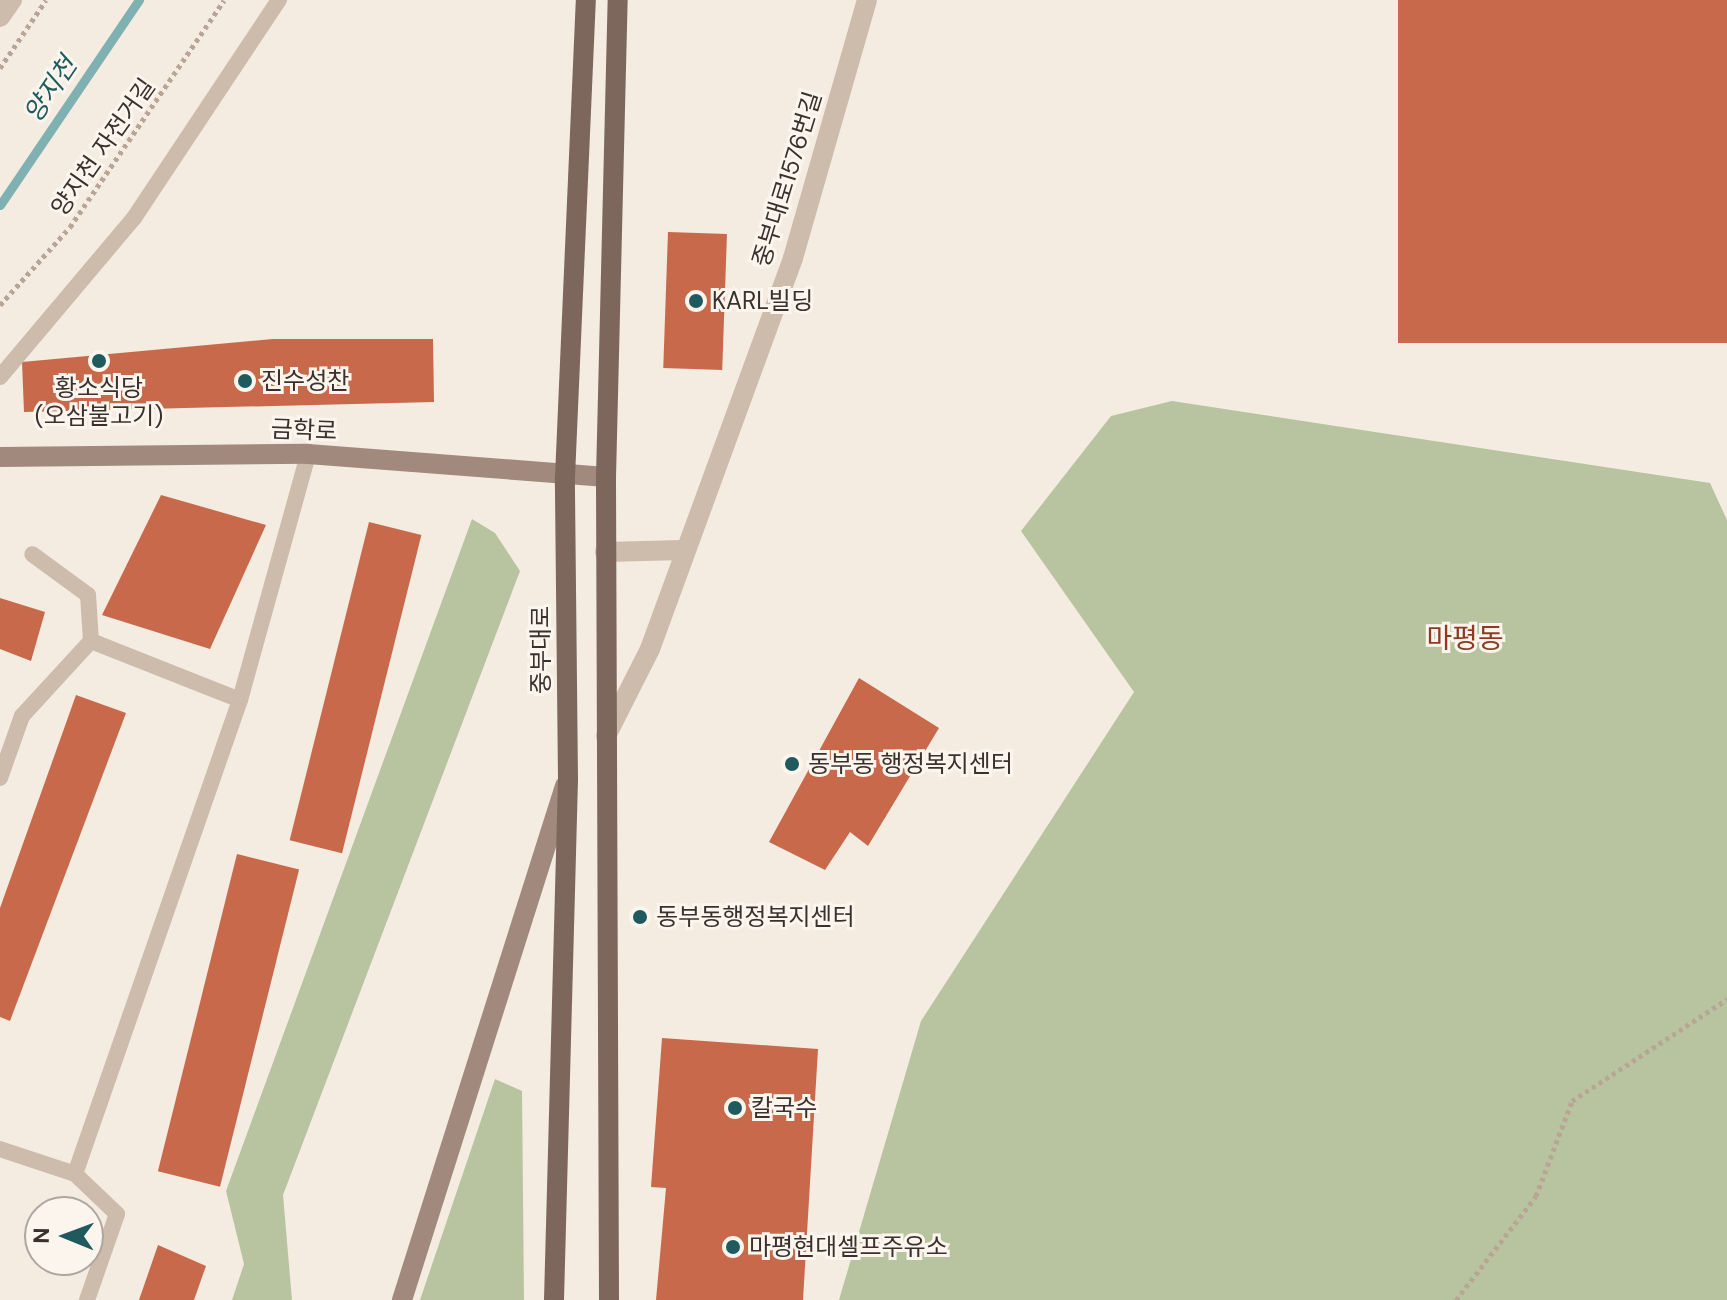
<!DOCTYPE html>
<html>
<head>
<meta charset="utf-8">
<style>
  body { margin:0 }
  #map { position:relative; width:1727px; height:1300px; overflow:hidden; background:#f4ebe1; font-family:"DM Sans","Noto Sans KR",sans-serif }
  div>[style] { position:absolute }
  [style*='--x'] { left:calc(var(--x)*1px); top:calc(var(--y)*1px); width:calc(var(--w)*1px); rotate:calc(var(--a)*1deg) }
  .green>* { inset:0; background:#b8c4a0 }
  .stream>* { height:9px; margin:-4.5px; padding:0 4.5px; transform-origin:4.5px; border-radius:4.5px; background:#7fb0b2 }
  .building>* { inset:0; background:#c8694b; transform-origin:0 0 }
  .path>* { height:5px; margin-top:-2.5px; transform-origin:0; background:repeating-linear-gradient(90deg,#b9a596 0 4px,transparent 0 8px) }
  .lane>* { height:16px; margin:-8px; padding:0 8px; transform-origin:8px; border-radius:8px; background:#cdbbac }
  .street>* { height:20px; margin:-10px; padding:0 10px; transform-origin:10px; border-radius:10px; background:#cdbbac }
  .secondary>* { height:20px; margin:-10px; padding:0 10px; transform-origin:10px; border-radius:10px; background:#a18a7d }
  .primary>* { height:20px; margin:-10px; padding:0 10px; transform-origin:10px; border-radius:10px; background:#7d675c }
  .dots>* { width:22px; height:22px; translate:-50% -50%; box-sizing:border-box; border:4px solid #fbf5ee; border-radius:50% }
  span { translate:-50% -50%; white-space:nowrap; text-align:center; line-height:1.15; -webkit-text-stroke:6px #fbf5ee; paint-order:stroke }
  .street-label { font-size:24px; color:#3b302b }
  .poi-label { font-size:24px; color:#3b302b }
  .left { translate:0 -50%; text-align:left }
  .water-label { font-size:26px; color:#1f5a5e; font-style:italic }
  .quarter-label { font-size:28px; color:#8c3b22 }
  .north { position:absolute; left:24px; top:1196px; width:80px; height:80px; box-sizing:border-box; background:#fbf5ee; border:2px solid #aea6a0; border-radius:50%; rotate:271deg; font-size:22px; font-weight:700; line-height:32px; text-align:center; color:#3b302b }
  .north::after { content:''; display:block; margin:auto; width:28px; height:36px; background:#1f5a5e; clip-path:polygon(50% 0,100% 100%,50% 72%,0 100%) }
</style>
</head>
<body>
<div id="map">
  <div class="green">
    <div style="clip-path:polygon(1172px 401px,1710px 483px,1727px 520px,1727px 1300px,839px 1300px,921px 1021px,1134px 692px,1021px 531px,1111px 416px)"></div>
    <div style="clip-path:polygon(472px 519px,495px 533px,520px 571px,283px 1195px,292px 1300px,232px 1300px,244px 1264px,226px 1191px)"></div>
    <div style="clip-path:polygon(495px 1079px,522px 1091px,524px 1300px,420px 1300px)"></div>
  </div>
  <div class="stream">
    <div style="--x:0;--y:205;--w:248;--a:-55.9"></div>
  </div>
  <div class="building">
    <div style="left:1398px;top:0;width:329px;height:343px"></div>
    <div style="left:668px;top:232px;width:59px;height:136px;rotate:2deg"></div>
    <div style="clip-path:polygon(273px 339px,433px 339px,434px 402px,24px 412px,22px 362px)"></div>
    <div style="clip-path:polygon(161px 495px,266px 525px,210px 649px,102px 615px)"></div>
    <div style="left:369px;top:522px;width:54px;height:328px;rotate:14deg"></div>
    <div style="clip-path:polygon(0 598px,45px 612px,31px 661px,0 649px)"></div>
    <div style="clip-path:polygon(859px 678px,939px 728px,868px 846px,850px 832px,825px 870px,769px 842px)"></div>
    <div style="clip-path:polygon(76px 695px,126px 713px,10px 1021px,0 1017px,0 908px)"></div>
    <div style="left:237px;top:854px;width:64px;height:327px;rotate:14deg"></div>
    <div style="clip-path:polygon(662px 1038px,818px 1049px,803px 1300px,656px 1300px,666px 1188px,651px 1187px)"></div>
    <div style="clip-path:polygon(158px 1245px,206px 1266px,194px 1300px,139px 1300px)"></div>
  </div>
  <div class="path">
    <div style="--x:0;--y:68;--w:82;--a:-55.9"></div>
    <div style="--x:0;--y:305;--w:105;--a:-48.1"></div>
    <div style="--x:70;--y:227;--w:274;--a:-55.8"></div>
    <div style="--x:1456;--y:1300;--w:131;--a:-52.4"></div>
    <div style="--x:1536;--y:1196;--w:102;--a:-69.2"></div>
    <div style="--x:1572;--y:1101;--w:186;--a:-33.3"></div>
  </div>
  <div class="lane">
    <div style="--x:0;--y:377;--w:208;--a:-49.9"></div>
    <div style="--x:134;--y:218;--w:262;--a:-56.4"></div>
    <div style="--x:91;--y:641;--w:160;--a:21.6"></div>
    <div style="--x:0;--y:778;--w:66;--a:-70.5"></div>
    <div style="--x:22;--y:716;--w:102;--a:-47.4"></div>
    <div style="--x:91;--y:641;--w:46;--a:-93.7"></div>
    <div style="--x:88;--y:595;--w:69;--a:-143.8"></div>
    <div style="--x:0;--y:1149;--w:79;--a:18.4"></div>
    <div style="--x:75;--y:1174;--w:502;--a:-70.81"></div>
    <div style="--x:240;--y:700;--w:255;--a:-74.5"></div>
    <div style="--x:75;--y:1174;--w:58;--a:43.6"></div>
    <div style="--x:117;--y:1214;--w:91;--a:109.2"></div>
  </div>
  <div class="street">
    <div style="--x:0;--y:17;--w:21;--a:-55"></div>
    <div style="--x:605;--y:552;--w:78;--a:-1.5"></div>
    <div style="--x:606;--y:736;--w:97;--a:-63.2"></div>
    <div style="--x:650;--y:649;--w:416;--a:-69.9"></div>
    <div style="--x:793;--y:258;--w:268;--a:-74"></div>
  </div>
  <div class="secondary">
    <div style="--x:0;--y:457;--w:308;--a:-0.6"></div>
    <div style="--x:308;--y:454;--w:299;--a:4.4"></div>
    <div style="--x:402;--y:1300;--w:539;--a:-72.41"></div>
  </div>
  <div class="primary">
    <div style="--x:554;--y:1300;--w:521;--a:-88.46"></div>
    <div style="--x:568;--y:779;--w:302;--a:-90.6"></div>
    <div style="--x:565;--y:477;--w:477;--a:-87.5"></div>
    <div style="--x:609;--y:1300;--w:823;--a:-90.21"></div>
    <div style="--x:606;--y:477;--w:477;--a:-88.6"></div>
  </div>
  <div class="dots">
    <div style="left:696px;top:301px;background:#1f5a5e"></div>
    <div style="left:99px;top:361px;background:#1f5a5e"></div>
    <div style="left:245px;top:381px;background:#1f5a5e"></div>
    <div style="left:792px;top:764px;background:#1f5a5e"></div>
    <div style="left:640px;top:917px;background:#1f5a5e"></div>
    <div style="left:735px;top:1108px;background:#1f5a5e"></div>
    <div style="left:733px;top:1247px;background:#1f5a5e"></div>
  </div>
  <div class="street-label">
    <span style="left:103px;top:147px;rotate:-55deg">양지천 자전거길</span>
    <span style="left:787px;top:179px;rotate:-73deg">중부대로1576번길</span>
    <span style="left:304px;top:430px;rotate:2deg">금학로</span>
    <span style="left:541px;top:650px;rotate:-90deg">중부대로</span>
  </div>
  <div class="poi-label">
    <span class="left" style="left:712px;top:301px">KARL빌딩</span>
    <span class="left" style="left:261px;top:381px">진수성찬</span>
    <span style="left:99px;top:402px">황소식당<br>(오삼불고기)</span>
    <span class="left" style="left:808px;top:764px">동부동 행정복지센터</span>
    <span class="left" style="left:656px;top:917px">동부동행정복지센터</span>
    <span class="left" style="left:751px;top:1108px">칼국수</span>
    <span class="left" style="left:749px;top:1247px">마평현대셀프주유소</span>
  </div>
  <div class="water-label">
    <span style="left:51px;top:90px;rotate:-56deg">양지천</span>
  </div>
  <div class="quarter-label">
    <span style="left:1465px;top:639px">마평동</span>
  </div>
  <div class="north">N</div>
</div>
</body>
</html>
